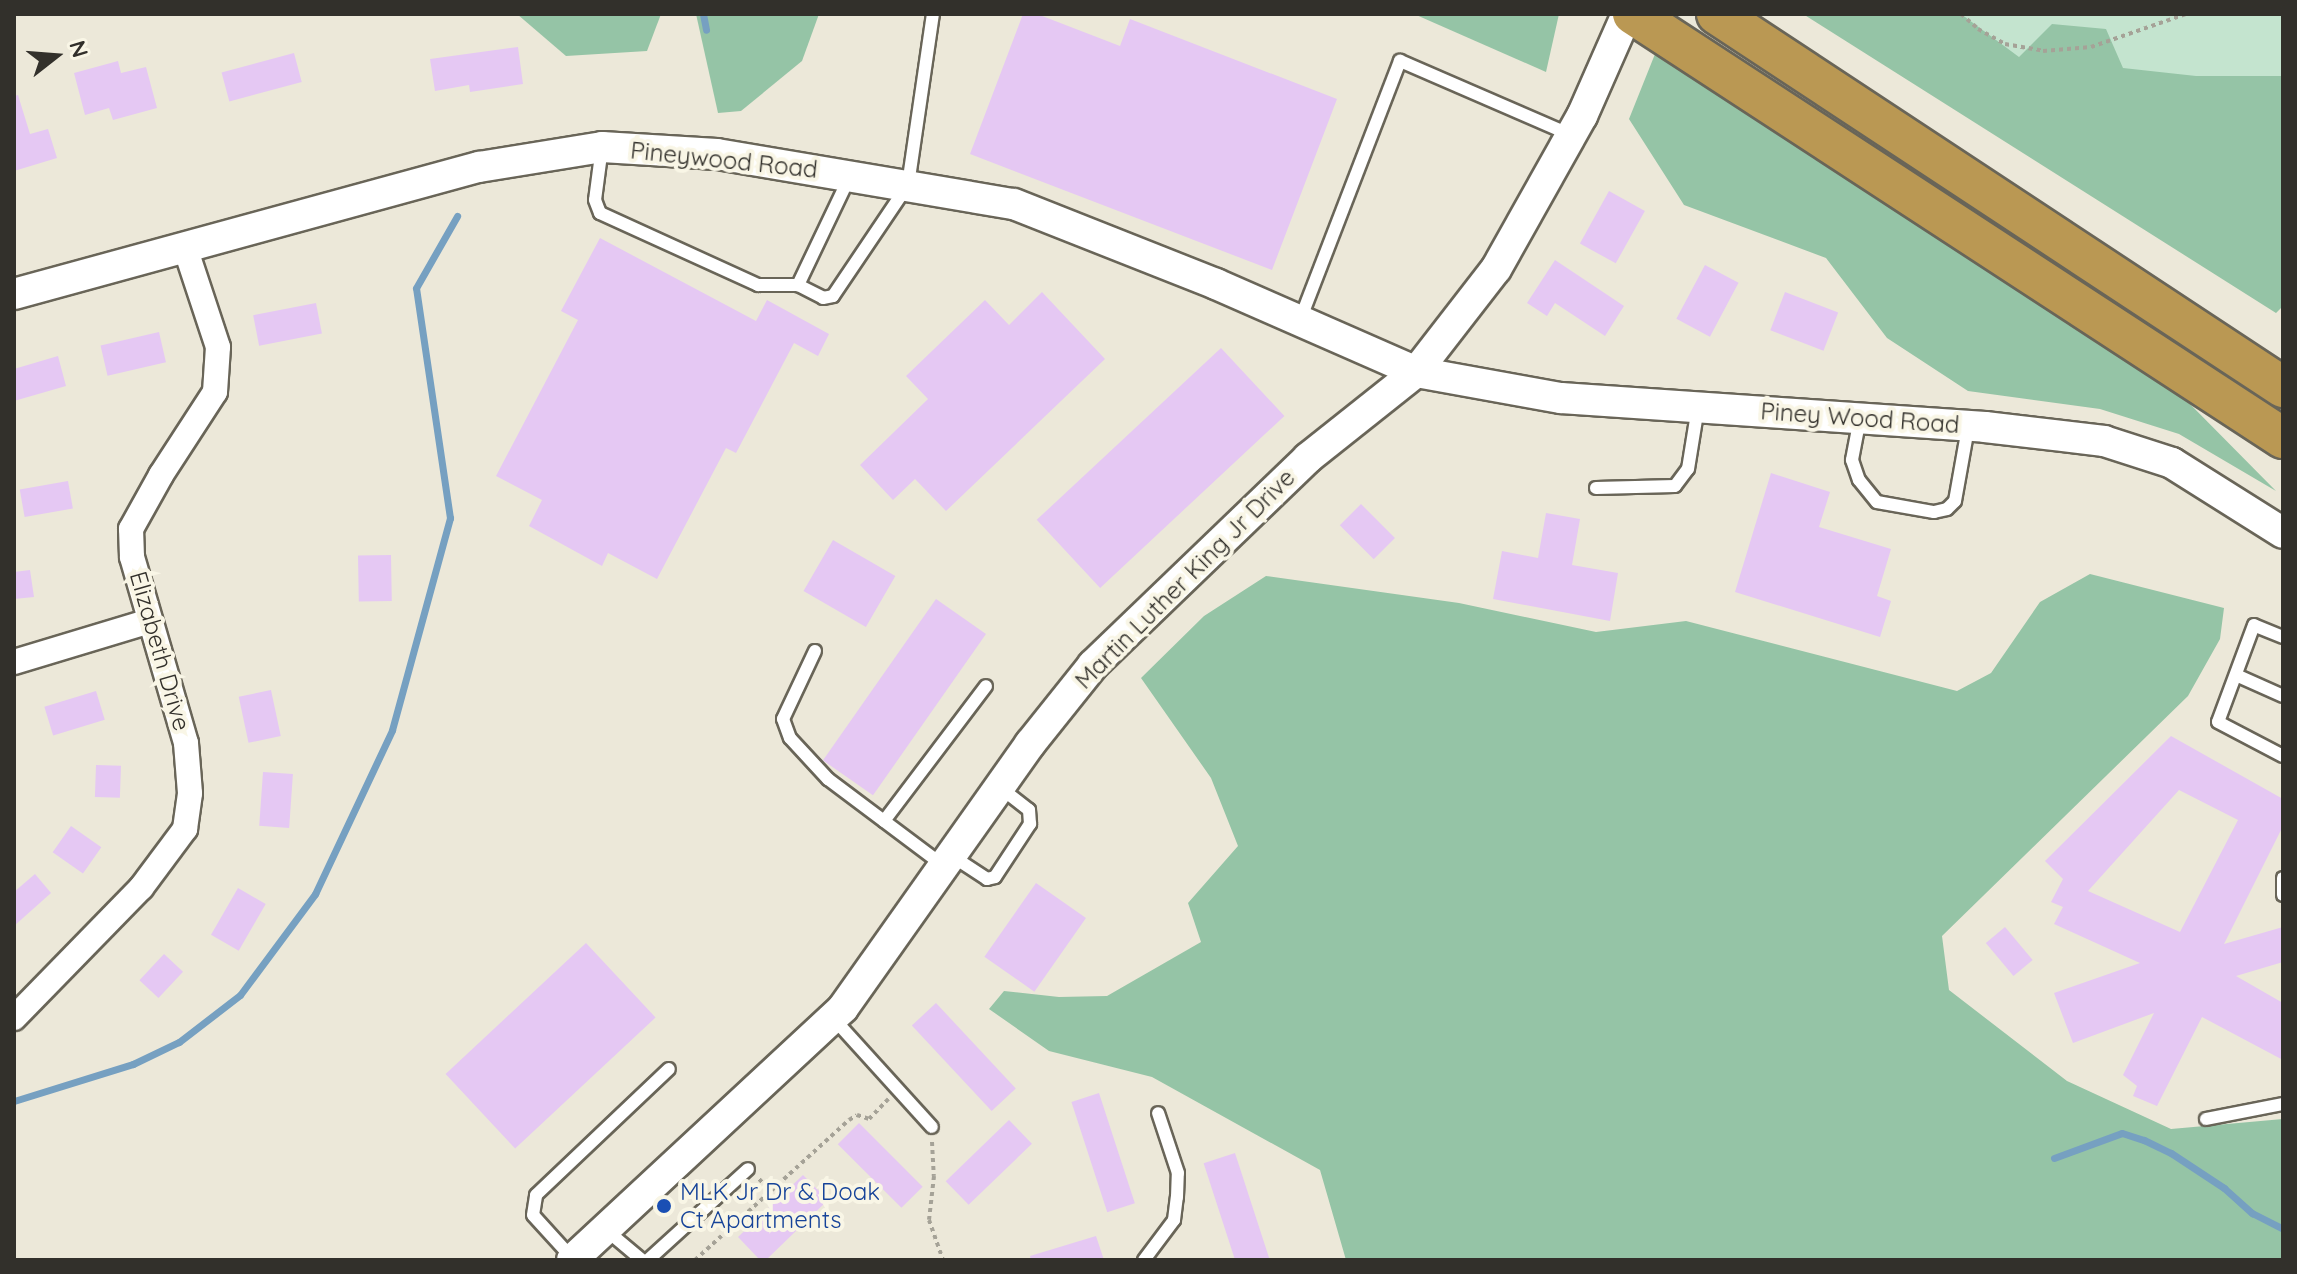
<!DOCTYPE html>
<html>
<head>
<meta charset="utf-8">
<style>
  body { margin:0 }
  #map { position:relative; width:2297px; height:1274px; overflow:hidden; background:#ece8d9; font-family:Quicksand,sans-serif }
  div>[style] { position:absolute }
  [style*='--x'] { left:calc(var(--x)*1px); top:calc(var(--y)*1px); width:calc(var(--w)*1px); rotate:calc(var(--a)*1deg) }
  .green>* { inset:0; background:#c4e4cf }
  .forest>* { inset:0; background:#95c4a6 }
  .stream>* { height:7px; margin:-3.5px; padding:0 3.5px; transform-origin:3.5px; border-radius:3.5px; background:#76a0c1 }
  .building>* { inset:0; background:#e5c8f3; transform-origin:0 0 }
  .path>* { height:4px; margin-top:-2px; transform-origin:0; background:repeating-linear-gradient(90deg,#a5a297 0 4px,transparent 0 8px) }
  .roads { filter:drop-shadow(2px 0 #696558) drop-shadow(-2px 0 #696558) drop-shadow(0 2px #696558) drop-shadow(0 -2px #696558) }
  .service>* { height:12px; margin:-6px; padding:0 6px; transform-origin:6px; border-radius:6px; background:#fff }
  .minor>* { height:24px; margin:-12px; padding:0 12px; transform-origin:12px; border-radius:12px; background:#fff }
  .tertiary>* { height:30px; margin:-15px; padding:0 15px; transform-origin:15px; border-radius:15px; background:#fff }
  .trunk>* { height:40px; margin:-20px; padding:0 20px; transform-origin:20px; border-radius:20px; background:#ba9853 }
  .dots>* { width:22px; height:22px; translate:-50% -50%; box-sizing:border-box; border:4px solid #f9f6e6; border-radius:50% }
  span { translate:-50% -50%; white-space:nowrap; text-align:center; line-height:1.15; -webkit-text-stroke:8px #f9f6e6; paint-order:stroke }
  .street-label { font-size:24px; color:#32302b }
  .transit-label { font-size:24px; color:#164399 }
  .left { translate:0 -50%; text-align:left }
  .frame { position:absolute; inset:0; border:16px solid #32302b; pointer-events:none }
  .north { position:absolute; left:16px; top:16px; width:80px; height:80px; -webkit-text-stroke:6px #f9f6e6; paint-order:stroke; rotate:73deg; font-size:22px; font-weight:700; line-height:32px; text-align:center; color:#32302b }
  .north::after { content:''; display:block; margin:auto; width:28px; height:36px; background:#32302b; clip-path:polygon(50% 0,100% 100%,50% 72%,0 100%) }
</style>
</head>
<body>
<div id="map">
  <div class="green">
    <div style="clip-path:polygon(1939px 14px,2283px 14px,2283px 86px,2041px 88px)"></div>
  </div>
  <div class="forest">
    <div style="clip-path:polygon(517px 14px,661px 14px,647px 51px,566px 56px)"></div>
    <div style="clip-path:polygon(696px 14px,819px 14px,802px 61px,741px 111px,718px 113px)"></div>
    <div style="clip-path:polygon(1414px 14px,1559px 14px,1546px 72px)"></div>
    <div style="clip-path:polygon(1803px 14px,1961px 14px,2019px 57px,2052px 24px,2106px 29px,2123px 68px,2196px 76px,2283px 76px,2283px 306px,2276px 313px)"></div>
    <div style="clip-path:polygon(1655px 54px,1925px 223px,2185px 399px,2276px 491px,2179px 434px,2100px 409px,1968px 391px,1887px 338px,1826px 258px,1684px 205px,1629px 119px)"></div>
    <div style="clip-path:polygon(2090px 574px,2224px 608px,2220px 639px,2188px 696px,1942px 936px,1949px 990px,2067px 1081px,2171px 1129px,2283px 1119px,2283px 1260px,1346px 1260px,1320px 1170px,1152px 1077px,1049px 1051px,989px 1009px,1004px 991px,1059px 997px,1107px 996px,1201px 942px,1188px 903px,1238px 846px,1211px 778px,1141px 678px,1204px 616px,1266px 576px,1459px 603px,1596px 632px,1686px 621px,1957px 691px,1991px 673px,2040px 602px)"></div>
  </div>
  <div class="stream">
    <div style="--x:703;--y:14;--w:16;--a:79"></div>
    <div style="--x:14;--y:1101;--w:125;--a:-17.3"></div>
    <div style="--x:133;--y:1064;--w:51;--a:-25.6"></div>
    <div style="--x:179;--y:1042;--w:77;--a:-37.6"></div>
    <div style="--x:240;--y:995;--w:126;--a:-53.4"></div>
    <div style="--x:315;--y:894;--w:181;--a:-64.8"></div>
    <div style="--x:392;--y:730;--w:220;--a:-74.7"></div>
    <div style="--x:450;--y:518;--w:232;--a:-98.4"></div>
    <div style="--x:416;--y:288;--w:83;--a:-60.3"></div>
    <div style="--x:2054;--y:1158;--w:72;--a:-20.2"></div>
    <div style="--x:2122;--y:1133;--w:23;--a:18"></div>
    <div style="--x:2144;--y:1140;--w:30;--a:26"></div>
    <div style="--x:2171;--y:1153;--w:64;--a:33.4"></div>
    <div style="--x:2224;--y:1188;--w:38;--a:42"></div>
    <div style="--x:2252;--y:1213;--w:35;--a:27"></div>
  </div>
  <div class="building">
    <div style="clip-path:polygon(1023px 14px,1037px 14px,1120px 46px,1130px 19px,1337px 99px,1272px 270px,970px 154px)"></div>
    <div style="clip-path:polygon(518px 47px,523px 84px,470px 92px,469px 85px,435px 91px,430px 59px)"></div>
    <div style="left:294px;top:53px;width:30px;height:75px;rotate:75deg"></div>
    <div style="clip-path:polygon(118px 61px,121px 73px,146px 67px,157px 108px,113px 120px,109px 108px,85px 115px,74px 73px)"></div>
    <div style="clip-path:polygon(18px 95px,30px 134px,48px 129px,57px 158px,14px 171px,14px 96px)"></div>
    <div style="left:1609px;top:191px;width:41px;height:60px;rotate:29deg"></div>
    <div style="clip-path:polygon(600px 238px,756px 321px,767px 300px,829px 334px,818px 356px,794px 343px,736px 453px,726px 448px,657px 579px,608px 553px,602px 566px,529px 526px,542px 500px,496px 476px,578px 320px,561px 311px)"></div>
    <div style="clip-path:polygon(1555px 260px,1624px 306px,1605px 336px,1555px 303px,1547px 316px,1527px 303px)"></div>
    <div style="left:1705px;top:265px;width:38px;height:61px;rotate:28deg"></div>
    <div style="clip-path:polygon(1042px 292px,1105px 359px,946px 511px,915px 479px,893px 500px,860px 465px,928px 399px,906px 376px,985px 300px,1009px 325px)"></div>
    <div style="left:1785px;top:292px;width:57px;height:41px;rotate:21deg"></div>
    <div style="left:316px;top:303px;width:31px;height:64px;rotate:79deg"></div>
    <div style="left:159px;top:332px;width:31px;height:60px;rotate:77deg"></div>
    <div style="left:1221px;top:348px;width:93px;height:252px;rotate:47deg"></div>
    <div style="clip-path:polygon(58px 356px,66px 386px,14px 401px,14px 369px)"></div>
    <div style="clip-path:polygon(1771px 473px,1830px 492px,1819px 527px,1891px 549px,1877px 596px,1891px 601px,1880px 637px,1735px 592px)"></div>
    <div style="left:68px;top:481px;width:28px;height:49px;rotate:80deg"></div>
    <div style="left:1361px;top:504px;width:48px;height:30px;rotate:45deg"></div>
    <div style="clip-path:polygon(1546px 513px,1580px 519px,1572px 565px,1618px 573px,1610px 621px,1493px 599px,1502px 551px,1538px 558px)"></div>
    <div style="left:833px;top:540px;width:72px;height:59px;rotate:30deg"></div>
    <div style="left:391px;top:555px;width:46px;height:33px;rotate:89deg"></div>
    <div style="clip-path:polygon(30px 570px,34px 597px,14px 599px,14px 572px)"></div>
    <div style="left:936px;top:599px;width:61px;height:197px;rotate:35deg"></div>
    <div style="left:271px;top:690px;width:47px;height:33px;rotate:78deg"></div>
    <div style="left:96px;top:691px;width:30px;height:54px;rotate:73deg"></div>
    <div style="clip-path:polygon(evenodd,2171px 736px,2283px 799px,2283px 826px,2224px 944px,2283px 927px,2283px 962px,2236px 976px,2283px 1003px,2283px 1060px,2202px 1017px,2157px 1106px,2133px 1096px,2137px 1086px,2123px 1075px,2154px 1013px,2073px 1043px,2054px 993px,2140px 963px,2054px 924px,2063px 907px,2051px 902px,2063px 879px,2045px 861px,2171px 736px,2179px 790px,2238px 820px,2180px 932px,2088px 891px,2179px 790px)"></div>
    <div style="left:96px;top:765px;width:25px;height:32px;rotate:2deg"></div>
    <div style="left:263px;top:772px;width:30px;height:54px;rotate:4deg"></div>
    <div style="left:71px;top:826px;width:37px;height:32px;rotate:35deg"></div>
    <div style="clip-path:polygon(35px 874px,51px 893px,14px 926px,14px 892px)"></div>
    <div style="left:1036px;top:883px;width:61px;height:90px;rotate:35deg"></div>
    <div style="left:238px;top:888px;width:32px;height:54px;rotate:30deg"></div>
    <div style="left:2005px;top:927px;width:43px;height:25px;rotate:50deg"></div>
    <div style="left:586px;top:943px;width:102px;height:192px;rotate:47deg"></div>
    <div style="left:164px;top:954px;width:26px;height:36px;rotate:43deg"></div>
    <div style="left:936px;top:1003px;width:117px;height:33px;rotate:47deg"></div>
    <div style="left:1099px;top:1093px;width:116px;height:29px;rotate:72deg"></div>
    <div style="left:1009px;top:1120px;width:33px;height:88px;rotate:46deg"></div>
    <div style="left:859px;top:1123px;width:90px;height:30px;rotate:45deg"></div>
    <div style="left:1235px;top:1153px;width:112px;height:33px;rotate:72deg"></div>
    <div style="clip-path:polygon(803px 1175px,828px 1200px,766px 1260px,760px 1260px,738px 1237px)"></div>
    <div style="clip-path:polygon(1096px 1236px,1104px 1260px,1031px 1260px,1030px 1256px)"></div>
  </div>
  <div class="path">
    <div style="--x:1961;--y:14;--w:23;--a:41"></div>
    <div style="--x:1978;--y:29;--w:31;--a:29"></div>
    <div style="--x:2005;--y:44;--w:39;--a:10"></div>
    <div style="--x:2043;--y:51;--w:48;--a:-4.8"></div>
    <div style="--x:2091;--y:47;--w:101;--a:-19.2"></div>
    <div style="--x:932;--y:1142;--w:34;--a:87"></div>
    <div style="--x:934;--y:1176;--w:44;--a:96.5"></div>
    <div style="--x:929;--y:1220;--w:42;--a:70.7"></div>
    <div style="--x:759;--y:1179;--w:17;--a:45"></div>
    <div style="--x:695;--y:1260;--w:208;--a:-42.3"></div>
    <div style="--x:849;--y:1120;--w:9;--a:-32"></div>
    <div style="--x:857;--y:1115;--w:13;--a:18"></div>
    <div style="--x:869;--y:1119;--w:28;--a:-46"></div>
  </div>
  <div class="roads">
    <div class="service">
      <div style="--x:602;--y:147;--w:53;--a:97.5"></div>
      <div style="--x:595;--y:200;--w:14;--a:69"></div>
      <div style="--x:600;--y:213;--w:174;--a:24.5"></div>
      <div style="--x:758;--y:285;--w:40;--a:0"></div>
      <div style="--x:850;--y:176;--w:121;--a:115.5"></div>
      <div style="--x:798;--y:285;--w:28;--a:27"></div>
      <div style="--x:823;--y:298;--w:10;--a:-11"></div>
      <div style="--x:833;--y:296;--w:134;--a:-56"></div>
      <div style="--x:908;--y:185;--w:173;--a:-81.7"></div>
      <div style="--x:1300;--y:320;--w:278;--a:-68.9"></div>
      <div style="--x:1400;--y:61;--w:186;--a:23.4"></div>
      <div style="--x:1860;--y:418;--w:43;--a:100.8"></div>
      <div style="--x:1852;--y:460;--w:21;--a:71"></div>
      <div style="--x:1859;--y:480;--w:28;--a:51"></div>
      <div style="--x:1877;--y:502;--w:58;--a:10"></div>
      <div style="--x:1934;--y:512;--w:13;--a:-13"></div>
      <div style="--x:1947;--y:509;--w:11;--a:-45"></div>
      <div style="--x:1955;--y:501;--w:74;--a:-79.9"></div>
      <div style="--x:1596;--y:488;--w:79;--a:-1.5"></div>
      <div style="--x:1675;--y:486;--w:21;--a:-53"></div>
      <div style="--x:1688;--y:469;--w:63;--a:-80.8"></div>
      <div style="--x:2283;--y:637;--w:31;--a:-158"></div>
      <div style="--x:2254;--y:625;--w:103;--a:110.4"></div>
      <div style="--x:2218;--y:722;--w:73;--a:27.6"></div>
      <div style="--x:815;--y:651;--w:75;--a:115.2"></div>
      <div style="--x:783;--y:719;--w:20;--a:70"></div>
      <div style="--x:790;--y:738;--w:56;--a:47.2"></div>
      <div style="--x:828;--y:779;--w:145;--a:36.9"></div>
      <div style="--x:2236;--y:675;--w:51;--a:24.1"></div>
      <div style="--x:884;--y:821;--w:169;--a:-52.9"></div>
      <div style="--x:952;--y:856;--w:42;--a:33.3"></div>
      <div style="--x:987;--y:879;--w:8;--a:-14"></div>
      <div style="--x:995;--y:877;--w:64;--a:-56.6"></div>
      <div style="--x:1030;--y:824;--w:14;--a:-94"></div>
      <div style="--x:1029;--y:810;--w:37;--a:-142"></div>
      <div style="--x:2283;--y:878;--w:17;--a:90"></div>
      <div style="--x:833;--y:1018;--w:147;--a:47.8"></div>
      <div style="--x:2206;--y:1119;--w:78;--a:-11"></div>
      <div style="--x:605;--y:1229;--w:48;--a:40"></div>
      <div style="--x:573;--y:1259;--w:59;--a:-132.3"></div>
      <div style="--x:533;--y:1215;--w:20;--a:-81"></div>
      <div style="--x:536;--y:1195;--w:183;--a:-43.5"></div>
      <div style="--x:648;--y:1260;--w:135;--a:-42.3"></div>
      <div style="--x:1144;--y:1260;--w:50;--a:-53.1"></div>
      <div style="--x:1174;--y:1220;--w:23;--a:-83"></div>
      <div style="--x:1177;--y:1197;--w:24;--a:-88"></div>
      <div style="--x:1178;--y:1173;--w:63;--a:-108.4"></div>
    </div>
    <div class="minor">
      <div style="--x:14;--y:662;--w:142;--a:-16.8"></div>
      <div style="--x:14;--y:1018;--w:182;--a:-45.7"></div>
      <div style="--x:141;--y:888;--w:74;--a:-53.3"></div>
      <div style="--x:185;--y:829;--w:36;--a:-82"></div>
      <div style="--x:190;--y:793;--w:50;--a:-94.6"></div>
      <div style="--x:186;--y:743;--w:194;--a:-106.2"></div>
      <div style="--x:132;--y:557;--w:28;--a:-92"></div>
      <div style="--x:131;--y:529;--w:62;--a:-60.9"></div>
      <div style="--x:161;--y:475;--w:99;--a:-57"></div>
      <div style="--x:215;--y:392;--w:45;--a:-86.2"></div>
      <div style="--x:218;--y:347;--w:105;--a:-108.3"></div>
    </div>
    <div class="tertiary">
      <div style="--x:14;--y:294;--w:482;--a:-15.3"></div>
      <div style="--x:479;--y:167;--w:125;--a:-9.2"></div>
      <div style="--x:602;--y:147;--w:115;--a:3.5"></div>
      <div style="--x:717;--y:154;--w:301;--a:9.6"></div>
      <div style="--x:1014;--y:204;--w:217;--a:21.6"></div>
      <div style="--x:1216;--y:284;--w:219;--a:23.7"></div>
      <div style="--x:1416;--y:372;--w:147;--a:10.2"></div>
      <div style="--x:1561;--y:398;--w:425;--a:3.9"></div>
      <div style="--x:1985;--y:427;--w:120;--a:6.7"></div>
      <div style="--x:2104;--y:441;--w:71;--a:17.9"></div>
      <div style="--x:2172;--y:463;--w:131;--a:32.2"></div>
      <div style="--x:572;--y:1260;--w:370;--a:-42.9"></div>
      <div style="--x:843;--y:1008;--w:324;--a:-54.7"></div>
      <div style="--x:1030;--y:744;--w:101;--a:-51.4"></div>
      <div style="--x:1093;--y:665;--w:298;--a:-43.9"></div>
      <div style="--x:1308;--y:458;--w:138;--a:-38.5"></div>
      <div style="--x:1416;--y:372;--w:130;--a:-52.2"></div>
      <div style="--x:1496;--y:269;--w:176;--a:-60.7"></div>
      <div style="--x:1582;--y:116;--w:111;--a:-66.2"></div>
    </div>
    <div class="trunk">
      <div style="--x:1633;--y:14;--w:776;--a:33.12"></div>
      <div style="--x:1717;--y:14;--w:678;--a:33.39"></div>
    </div>
  </div>
  <div class="dots">
    <div style="left:664px;top:1206px;background:#1a4fb4"></div>
  </div>
  <div class="street-label">
    <span style="left:724px;top:160px;rotate:6deg">Pineywood Road</span>
    <span style="left:1860px;top:418px;rotate:4deg">Piney Wood Road</span>
    <span style="left:1185px;top:579px;rotate:-45deg">Martin Luther King Jr Drive</span>
    <span style="left:160px;top:651px;rotate:74deg">Elizabeth Drive</span>
  </div>
  <div class="transit-label">
    <span class="left" style="left:680px;top:1206px">MLK Jr Dr &amp; Doak<br>Ct Apartments</span>
  </div>
  <div class="frame"></div>
  <div class="north">N</div>
</div>
</body>
</html>
